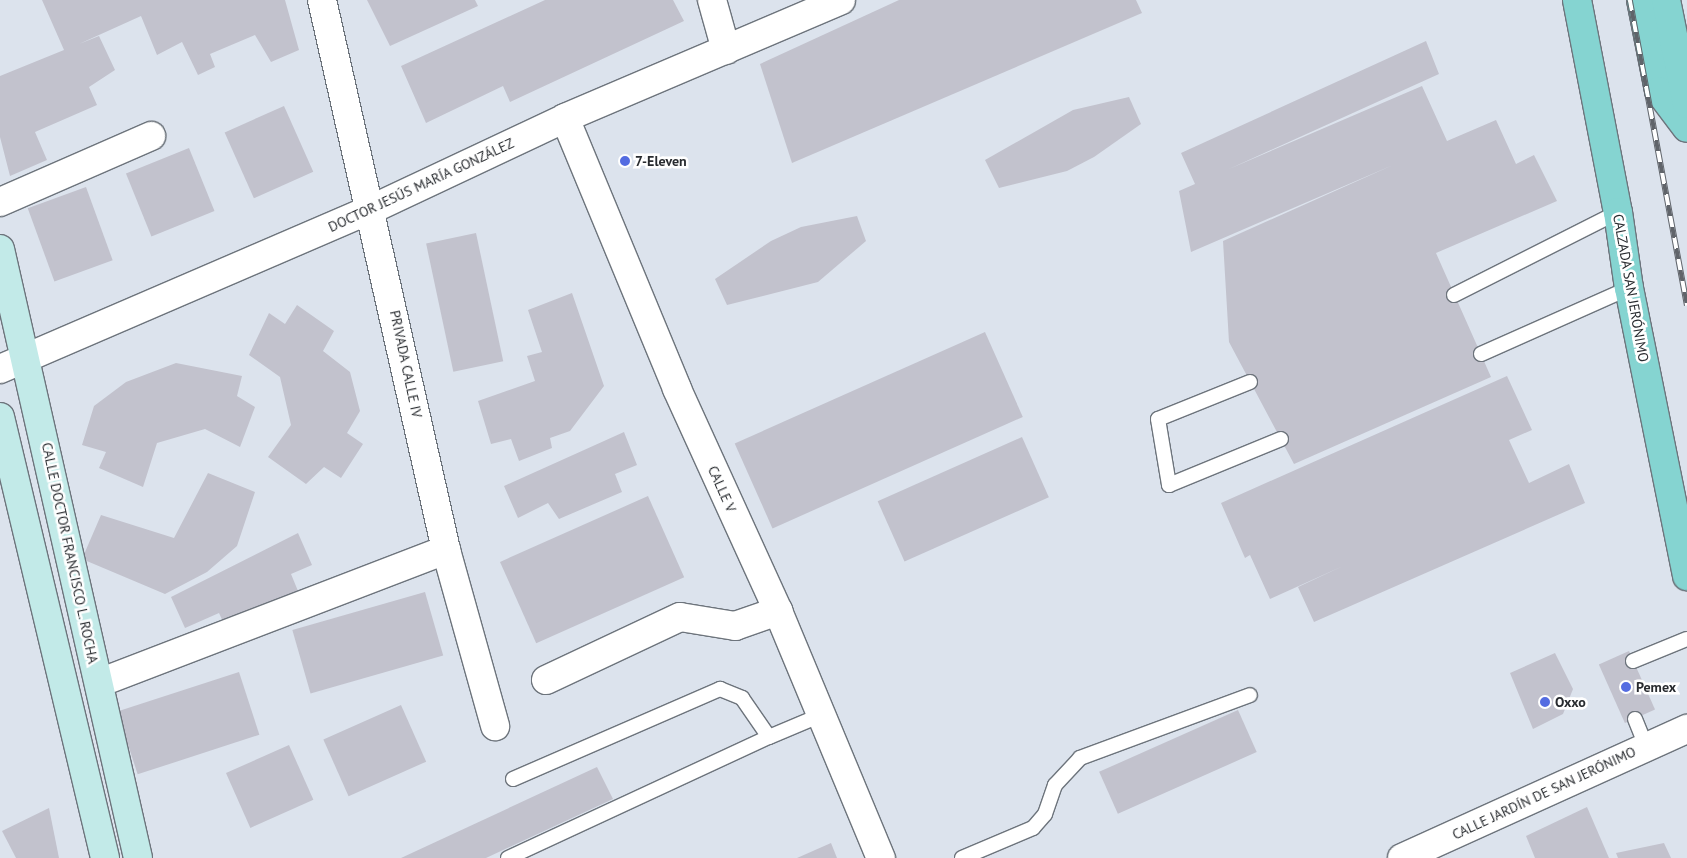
<!DOCTYPE html>
<html>
<head>
<meta charset="utf-8">
<style>
  body { margin:0 }
  #map { position:relative; width:1687px; height:858px; overflow:hidden; background:#dce3ed; font-family:"PT Sans",sans-serif }
  div>[style] { position:absolute }
  [style*='--x'] { left:calc(var(--x)*1px); top:calc(var(--y)*1px); width:calc(var(--w)*1px); rotate:calc(var(--a)*1deg) }
  .building>* { inset:0; background:#c2c2cd; transform-origin:0 0 }
  .roads { filter:drop-shadow(1px 0 #6d747c) drop-shadow(-1px 0 #6d747c) drop-shadow(0 1px #6d747c) drop-shadow(0 -1px #6d747c) }
  .lane>* { height:14px; margin:-7px; padding:0 7px; transform-origin:7px; border-radius:7px; background:#fff }
  .street>* { height:28px; margin:-14px; padding:0 14px; transform-origin:14px; border-radius:14px; background:#fff }
  .secondary>* { height:28px; margin:-14px; padding:0 14px; transform-origin:14px; border-radius:14px; background:#c2eae8 }
  .primary>* { height:28px; margin:-14px; padding:0 14px; transform-origin:14px; border-radius:14px; background:#85d4d1 }
  .rail>* { height:5.5px; margin-top:-2.75px; transform-origin:0; background:repeating-linear-gradient(90deg,#fff 0 11px,#60646a 0 22px); box-sizing:border-box; border-block:1px solid #60646a }
  .dots>* { width:14px; height:14px; translate:-50% -50%; box-sizing:border-box; border:2px solid #fff; border-radius:50% }
  span { translate:-50% -50%; white-space:nowrap; text-align:center; line-height:1.15; -webkit-text-stroke:5px #fff; paint-order:stroke }
  .poi-label { font-size:14px; color:#282b2f; font-weight:700 }
  .left { translate:0 -50%; text-align:left }
  .street-label { font-size:14px; color:#282b2f }
</style>
</head>
<body>
<div id="map">
  <div class="building">
    <div style="clip-path:polygon(42px 0,285px 0,299px 50px,271px 62px,255px 35px,210px 54px,215px 67px,198px 75px,182px 42px,157px 55px,141px 16px,79px 44px,99px 36px,115px 70px,89px 87px,97px 105px,35px 132px,47px 160px,10px 176px,0 137px,0 76px,64px 50px)"></div>
    <div style="clip-path:polygon(367px 0,475px 0,478px 6px,390px 46px)"></div>
    <div style="clip-path:polygon(545px 0,673px 0,684px 21px,510px 102px,503px 86px,426px 123px,401px 66px)"></div>
    <div style="clip-path:polygon(899px 0,1136px 0,1142px 13px,792px 163px,760px 64px)"></div>
    <div style="clip-path:polygon(1426px 41px,1439px 74px,1229px 169px,1422px 86px,1447px 141px,1496px 120px,1516px 164px,1534px 155px,1557px 201px,1436px 253px,1491px 377px,1294px 464px,1229px 342px,1223px 241px,1393px 165px,1191px 252px,1179px 191px,1195px 184px,1181px 153px)"></div>
    <div style="clip-path:polygon(1129px 97px,1141px 124px,1094px 157px,1067px 171px,999px 188px,985px 160px,1073px 110px)"></div>
    <div style="left:284px;top:106px;width:72px;height:65px;rotate:66deg"></div>
    <div style="left:189px;top:148px;width:68px;height:68px;rotate:68deg"></div>
    <div style="left:86px;top:187px;width:78px;height:62px;rotate:70deg"></div>
    <div style="clip-path:polygon(857px 216px,866px 241px,818px 282px,727px 305px,715px 279px,771px 241px,801px 227px)"></div>
    <div style="left:476px;top:233px;width:131px;height:51px;rotate:78deg"></div>
    <div style="clip-path:polygon(572px 293px,604px 386px,570px 431px,550px 438px,552px 448px,519px 461px,511px 439px,491px 444px,478px 401px,535px 381px,527px 356px,542px 352px,528px 310px)"></div>
    <div style="clip-path:polygon(297px 305px,334px 331px,323px 351px,350px 372px,360px 411px,347px 433px,363px 444px,341px 478px,324px 467px,306px 484px,268px 457px,291px 425px,280px 377px,249px 355px,269px 313px,285px 324px)"></div>
    <div style="left:985px;top:332px;width:93px;height:274px;rotate:66deg"></div>
    <div style="clip-path:polygon(176px 363px,242px 376px,237px 396px,255px 407px,240px 447px,205px 429px,157px 443px,143px 487px,99px 468px,106px 452px,82px 445px,94px 406px,126px 382px)"></div>
    <div style="clip-path:polygon(1507px 376px,1532px 430px,1509px 440px,1529px 483px,1569px 464px,1585px 503px,1314px 622px,1298px 587px,1343px 566px,1270px 599px,1250px 555px,1245px 558px,1221px 503px)"></div>
    <div style="clip-path:polygon(624px 432px,637px 465px,615px 474px,622px 492px,559px 519px,548px 503px,518px 518px,504px 486px)"></div>
    <div style="left:1022px;top:437px;width:66px;height:158px;rotate:66deg"></div>
    <div style="clip-path:polygon(208px 473px,255px 492px,237px 546px,207px 572px,165px 594px,82px 559px,101px 515px,174px 538px)"></div>
    <div style="left:648px;top:496px;width:89px;height:162px;rotate:66deg"></div>
    <div style="clip-path:polygon(298px 533px,312px 565px,291px 574px,298px 591px,225px 626px,219px 613px,185px 628px,171px 597px)"></div>
    <div style="left:425px;top:592px;width:66px;height:138px;rotate:74deg"></div>
    <div style="left:1629px;top:651px;width:64px;height:33px;rotate:66deg"></div>
    <div style="clip-path:polygon(1555px 653px,1573px 689px,1563px 714px,1533px 729px,1510px 673px)"></div>
    <div style="left:239px;top:672px;width:66px;height:128px;rotate:72deg"></div>
    <div style="left:401px;top:705px;width:62px;height:85px;rotate:66deg"></div>
    <div style="left:1238px;top:710px;width:46px;height:152px;rotate:66deg"></div>
    <div style="left:289px;top:745px;width:60px;height:69px;rotate:66deg"></div>
    <div style="clip-path:polygon(597px 767px,613px 799px,486px 858px,401px 858px)"></div>
    <div style="clip-path:polygon(1587px 807px,1609px 858px,1535px 858px,1526px 836px)"></div>
    <div style="clip-path:polygon(49px 808px,59px 858px,16px 858px,2px 831px)"></div>
    <div style="clip-path:polygon(831px 843px,837px 858px,797px 858px)"></div>
    <div style="clip-path:polygon(1664px 843px,1671px 858px,1618px 858px,1616px 853px)"></div>
  </div>
  <div class="roads">
    <div class="lane">
      <div style="--x:1454;--y:295;--w:184;--a:-26.8"></div>
      <div style="--x:1481;--y:354;--w:162;--a:-24"></div>
      <div style="--x:1250;--y:382;--w:99;--a:158.1"></div>
      <div style="--x:1158;--y:419;--w:67;--a:80.5"></div>
      <div style="--x:1169;--y:485;--w:121;--a:-22.3"></div>
      <div style="--x:1633;--y:661;--w:58;--a:-22.2"></div>
      <div style="--x:1635;--y:719;--w:29;--a:68"></div>
      <div style="--x:513;--y:779;--w:226;--a:-23.5"></div>
      <div style="--x:720;--y:689;--w:24;--a:22"></div>
      <div style="--x:742;--y:698;--w:47;--a:55.3"></div>
      <div style="--x:769;--y:737;--w:56;--a:-22.9"></div>
      <div style="--x:508;--y:858;--w:288;--a:-24.9"></div>
      <div style="--x:962;--y:858;--w:77;--a:-22.9"></div>
      <div style="--x:1033;--y:828;--w:18;--a:-49"></div>
      <div style="--x:1045;--y:814;--w:31;--a:-71"></div>
      <div style="--x:1055;--y:785;--w:37;--a:-47"></div>
      <div style="--x:1080;--y:758;--w:181;--a:-20.3"></div>
    </div>
    <div class="street">
      <div style="--x:322;--y:0;--w:564;--a:77.29"></div>
      <div style="--x:446;--y:550;--w:183;--a:74.4"></div>
      <div style="--x:712;--y:0;--w:52;--a:74.4"></div>
      <div style="--x:565;--y:118;--w:293;--a:67.5"></div>
      <div style="--x:677;--y:389;--w:244;--a:65.5"></div>
      <div style="--x:778;--y:611;--w:268;--a:67.4"></div>
      <div style="--x:0;--y:202;--w:165;--a:-23.6"></div>
      <div style="--x:0;--y:369;--w:405;--a:-23.3"></div>
      <div style="--x:372;--y:209;--w:213;--a:-25.2"></div>
      <div style="--x:565;--y:118;--w:300;--a:-23.1"></div>
      <div style="--x:546;--y:680;--w:148;--a:-25.2"></div>
      <div style="--x:680;--y:617;--w:56;--a:9.3"></div>
      <div style="--x:735;--y:626;--w:46;--a:-19.2"></div>
      <div style="--x:99;--y:683;--w:372;--a:-21"></div>
      <div style="--x:1402;--y:858;--w:313;--a:-24.4"></div>
    </div>
    <div class="secondary">
      <div style="--x:0;--y:249;--w:624;--a:77.23"></div>
      <div style="--x:0;--y:417;--w:453;--a:76.6"></div>
    </div>
    <div class="primary">
      <div style="--x:1577;--y:0;--w:216;--a:79.1"></div>
      <div style="--x:1618;--y:212;--w:77;--a:81.8"></div>
      <div style="--x:1629;--y:288;--w:294;--a:78.6"></div>
      <div style="--x:1641;--y:0;--w:93;--a:78.8"></div>
      <div style="--x:1659;--y:91;--w:46;--a:52.9"></div>
      <div style="--x:1666;--y:0;--w:106;--a:78.6"></div>
    </div>
  </div>
  <div class="rail">
    <div style="--x:1630;--y:0;--w:311;--a:79.4"></div>
  </div>
  <div class="dots">
    <div style="left:625px;top:161px;background:#546ce1"></div>
    <div style="left:1626px;top:687px;background:#546ce1"></div>
    <div style="left:1545px;top:702px;background:#546ce1"></div>
  </div>
  <div class="poi-label">
    <span class="left" style="left:635px;top:161px">7-Eleven</span>
    <span class="left" style="left:1636px;top:687px">Pemex</span>
    <span class="left" style="left:1555px;top:702px">Oxxo</span>
  </div>
  <div class="street-label">
    <span style="left:421px;top:185px;rotate:-25deg">DOCTOR JESÚS MARÍA GONZÁLEZ</span>
    <span style="left:1631px;top:288px;rotate:80deg">CALZADA SAN JERÓNIMO</span>
    <span style="left:406px;top:364px;rotate:78deg">PRIVADA CALLE IV</span>
    <span style="left:722px;top:489px;rotate:66deg">CALLE V</span>
    <span style="left:70px;top:553px;rotate:78deg">CALLE DOCTOR FRANCISCO L. ROCHA</span>
    <span style="left:1544px;top:793px;rotate:-25deg">CALLE JARDÍN DE SAN JERÓNIMO</span>
  </div>
</div>
</body>
</html>
